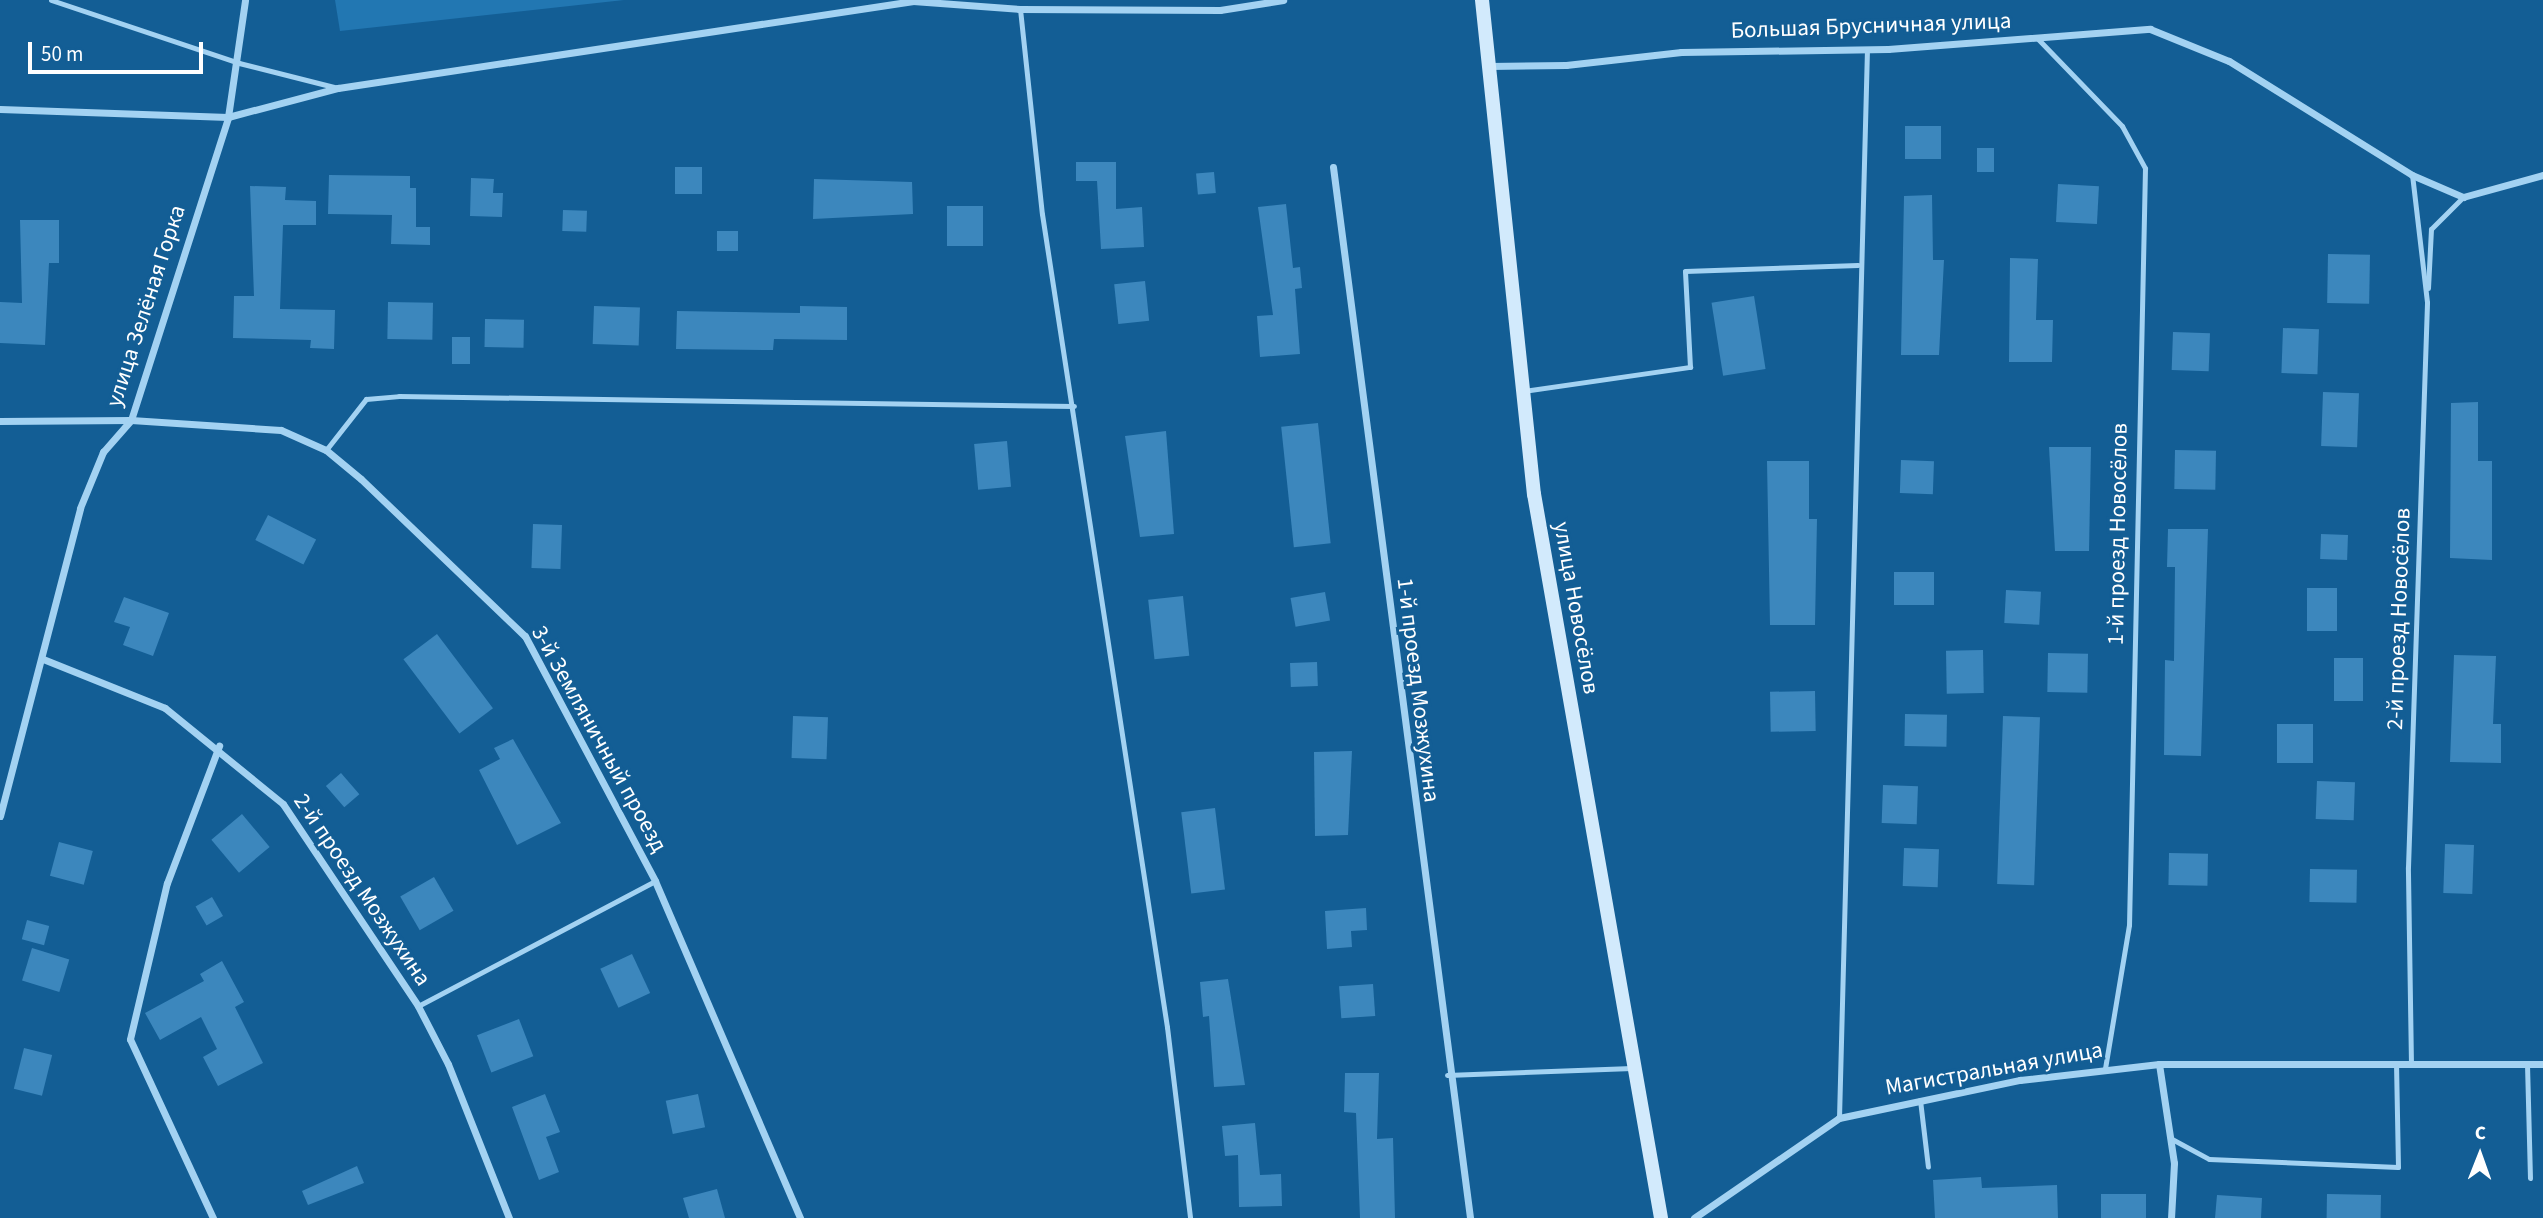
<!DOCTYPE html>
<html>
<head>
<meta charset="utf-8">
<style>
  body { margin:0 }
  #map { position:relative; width:2543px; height:1218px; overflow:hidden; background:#135e95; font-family:"Source Sans 3",sans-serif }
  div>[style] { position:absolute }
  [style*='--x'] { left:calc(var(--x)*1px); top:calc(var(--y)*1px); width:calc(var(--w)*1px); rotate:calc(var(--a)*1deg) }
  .green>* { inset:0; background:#2277b2 }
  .building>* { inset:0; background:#3c87bd; transform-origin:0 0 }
  .lane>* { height:5px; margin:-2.5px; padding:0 2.5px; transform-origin:2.5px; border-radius:2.5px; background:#a3d2f2 }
  .street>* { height:7px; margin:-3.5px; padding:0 3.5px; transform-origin:3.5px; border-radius:3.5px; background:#a3d2f2 }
  .secondary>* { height:14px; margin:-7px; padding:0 7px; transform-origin:7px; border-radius:7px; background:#d2eafc }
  span { translate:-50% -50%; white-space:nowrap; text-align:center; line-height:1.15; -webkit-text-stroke:6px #135e95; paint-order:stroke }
  .street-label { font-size:23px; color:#fff }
  .north { position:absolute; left:2445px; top:1120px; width:70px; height:70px; -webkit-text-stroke:5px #135e95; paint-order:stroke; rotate:1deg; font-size:19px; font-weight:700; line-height:28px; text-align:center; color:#fff }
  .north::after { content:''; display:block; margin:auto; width:24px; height:32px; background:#fff; clip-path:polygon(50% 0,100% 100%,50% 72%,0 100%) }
  .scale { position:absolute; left:28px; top:42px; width:175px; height:32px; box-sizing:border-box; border:4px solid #fff; border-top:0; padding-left:9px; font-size:21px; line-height:24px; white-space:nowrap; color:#fff; -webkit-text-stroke:5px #135e95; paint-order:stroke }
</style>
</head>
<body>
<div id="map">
  <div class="green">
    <div style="clip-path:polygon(335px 0,624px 0,340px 31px)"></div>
  </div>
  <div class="building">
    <div style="left:1905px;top:126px;width:36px;height:33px"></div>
    <div style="left:1977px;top:148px;width:17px;height:24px"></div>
    <div style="clip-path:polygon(1076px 162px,1116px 162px,1116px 209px,1142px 207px,1144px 247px,1101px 249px,1097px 181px,1076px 181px)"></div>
    <div style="left:675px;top:167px;width:27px;height:27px"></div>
    <div style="left:1214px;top:172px;width:21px;height:18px;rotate:85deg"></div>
    <div style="clip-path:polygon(329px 175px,410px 176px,410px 188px,416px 188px,416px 227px,430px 227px,430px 245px,391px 244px,392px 215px,328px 214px)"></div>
    <div style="clip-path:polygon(471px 178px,494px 179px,493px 193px,503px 193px,502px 217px,470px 216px)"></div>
    <div style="clip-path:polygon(814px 179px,912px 182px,913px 214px,813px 219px)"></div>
    <div style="left:2058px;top:184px;width:41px;height:38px;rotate:3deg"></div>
    <div style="clip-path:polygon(250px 186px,286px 187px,285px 200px,316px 201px,316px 225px,283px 225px,280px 309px,335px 310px,334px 349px,310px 348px,311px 340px,233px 338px,234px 296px,254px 296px)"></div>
    <div style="clip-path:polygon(1932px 195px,1933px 260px,1944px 260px,1939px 355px,1901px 355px,1904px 196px)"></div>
    <div style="clip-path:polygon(1286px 204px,1293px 268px,1300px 267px,1302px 288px,1295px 289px,1300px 354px,1260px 357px,1257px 316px,1273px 315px,1258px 207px)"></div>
    <div style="left:947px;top:206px;width:36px;height:40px"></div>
    <div style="left:563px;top:210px;width:24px;height:21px;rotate:2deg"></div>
    <div style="clip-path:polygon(20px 220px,59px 220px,59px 263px,49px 263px,45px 345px,0 343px,0 302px,22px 303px)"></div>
    <div style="left:717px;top:231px;width:21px;height:20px"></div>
    <div style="left:2328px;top:254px;width:42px;height:49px;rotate:1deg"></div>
    <div style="clip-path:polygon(2010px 258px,2038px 259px,2036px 320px,2053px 320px,2052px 362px,2009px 362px)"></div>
    <div style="left:1145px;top:281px;width:40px;height:31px;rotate:84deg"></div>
    <div style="left:1754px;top:296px;width:74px;height:43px;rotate:81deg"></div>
    <div style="left:388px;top:302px;width:45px;height:37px;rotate:1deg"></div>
    <div style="left:594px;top:306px;width:46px;height:38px;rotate:2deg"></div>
    <div style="clip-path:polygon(800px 306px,847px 307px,847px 340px,774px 339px,773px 350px,676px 349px,677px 311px,800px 313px)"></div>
    <div style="left:485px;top:319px;width:39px;height:28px;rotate:1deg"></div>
    <div style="left:2283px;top:328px;width:36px;height:45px;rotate:2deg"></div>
    <div style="left:2173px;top:332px;width:37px;height:38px;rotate:2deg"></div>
    <div style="left:452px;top:337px;width:18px;height:27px"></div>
    <div style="left:2323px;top:392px;width:36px;height:54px;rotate:2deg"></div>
    <div style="clip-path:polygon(2478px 402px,2478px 461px,2492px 461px,2492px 560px,2450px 558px,2451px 403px)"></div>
    <div style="left:1318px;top:423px;width:121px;height:37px;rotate:84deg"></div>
    <div style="clip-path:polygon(1166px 431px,1174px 534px,1140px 537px,1125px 436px)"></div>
    <div style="left:1007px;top:441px;width:46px;height:33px;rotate:85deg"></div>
    <div style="clip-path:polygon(2049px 447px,2091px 447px,2089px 551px,2055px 551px)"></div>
    <div style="left:2175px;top:450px;width:41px;height:39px;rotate:1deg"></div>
    <div style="left:1901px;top:460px;width:33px;height:33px;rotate:2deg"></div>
    <div style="clip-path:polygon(1767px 461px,1809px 461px,1809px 519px,1817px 519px,1815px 625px,1770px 625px)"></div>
    <div style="left:268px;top:515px;width:54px;height:28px;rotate:27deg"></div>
    <div style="left:533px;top:524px;width:29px;height:44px;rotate:2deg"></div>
    <div style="clip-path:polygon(2168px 529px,2208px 529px,2201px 756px,2164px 755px,2165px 660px,2174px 661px,2175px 567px,2167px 567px)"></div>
    <div style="left:2321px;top:534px;width:27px;height:25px;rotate:2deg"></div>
    <div style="left:1894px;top:572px;width:40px;height:33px"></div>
    <div style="left:2307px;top:588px;width:30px;height:43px"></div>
    <div style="left:2006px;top:590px;width:35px;height:33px;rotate:3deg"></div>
    <div style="left:1325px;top:592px;width:29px;height:35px;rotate:80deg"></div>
    <div style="left:1183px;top:596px;width:60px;height:35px;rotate:84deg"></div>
    <div style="clip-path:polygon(124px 597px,169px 613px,153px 656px,123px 645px,130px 627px,114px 622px)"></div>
    <div style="left:437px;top:634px;width:93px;height:42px;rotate:53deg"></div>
    <div style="left:1983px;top:650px;width:43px;height:37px;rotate:89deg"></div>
    <div style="left:2048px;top:653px;width:40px;height:39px;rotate:1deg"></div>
    <div style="clip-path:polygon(2454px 655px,2496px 656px,2493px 724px,2501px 724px,2501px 763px,2450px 762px)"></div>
    <div style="left:2334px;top:658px;width:29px;height:43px"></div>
    <div style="left:1317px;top:662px;width:24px;height:27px;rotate:88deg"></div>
    <div style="left:1815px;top:691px;width:40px;height:45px;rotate:89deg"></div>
    <div style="left:1905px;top:714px;width:42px;height:32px;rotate:1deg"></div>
    <div style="left:793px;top:716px;width:35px;height:42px;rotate:2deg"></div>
    <div style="left:2003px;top:716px;width:37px;height:168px;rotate:2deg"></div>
    <div style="left:2277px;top:724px;width:36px;height:39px"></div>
    <div style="clip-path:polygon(513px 739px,561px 823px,517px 845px,479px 770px,500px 759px,494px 748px)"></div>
    <div style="clip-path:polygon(1352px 751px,1348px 835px,1315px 836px,1314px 752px)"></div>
    <div style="left:341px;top:773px;width:28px;height:20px;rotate:49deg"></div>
    <div style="left:2317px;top:781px;width:38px;height:38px;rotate:2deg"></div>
    <div style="left:1883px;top:785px;width:35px;height:38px;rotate:2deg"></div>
    <div style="left:1215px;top:808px;width:82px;height:34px;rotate:83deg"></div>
    <div style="left:242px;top:814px;width:43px;height:40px;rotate:50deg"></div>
    <div style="left:59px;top:842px;width:35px;height:35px;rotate:15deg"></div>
    <div style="left:2445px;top:844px;width:29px;height:49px;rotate:2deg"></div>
    <div style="left:1904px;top:848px;width:35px;height:38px;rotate:2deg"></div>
    <div style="left:2169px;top:853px;width:39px;height:32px;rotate:1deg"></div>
    <div style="left:2310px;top:869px;width:47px;height:33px;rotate:1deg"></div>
    <div style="left:434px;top:877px;width:39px;height:39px;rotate:60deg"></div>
    <div style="left:212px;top:897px;width:22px;height:19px;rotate:60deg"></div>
    <div style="clip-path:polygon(1366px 908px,1367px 930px,1351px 931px,1352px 947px,1327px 949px,1325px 911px)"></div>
    <div style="left:27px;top:920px;width:23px;height:20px;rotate:15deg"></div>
    <div style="left:32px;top:948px;width:39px;height:34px;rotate:17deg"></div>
    <div style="left:632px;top:954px;width:43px;height:35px;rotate:65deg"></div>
    <div style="clip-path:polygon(222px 961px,244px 1002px,235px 1007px,263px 1063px,218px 1086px,203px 1057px,217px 1049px,201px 1017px,160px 1040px,145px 1013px,204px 981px,200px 974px)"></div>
    <div style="clip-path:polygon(1228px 979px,1245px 1085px,1214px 1087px,1209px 1016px,1203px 1017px,1200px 982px)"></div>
    <div style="left:1373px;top:984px;width:32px;height:34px;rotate:86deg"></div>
    <div style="left:519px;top:1019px;width:40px;height:45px;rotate:69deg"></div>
    <div style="left:24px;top:1048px;width:29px;height:42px;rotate:14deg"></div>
    <div style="clip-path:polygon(1345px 1073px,1379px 1073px,1377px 1139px,1393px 1138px,1395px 1218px,1360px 1218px,1356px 1113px,1344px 1112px)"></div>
    <div style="clip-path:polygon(545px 1094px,560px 1132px,546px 1137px,559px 1172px,539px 1180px,512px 1107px)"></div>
    <div style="left:698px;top:1094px;width:34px;height:33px;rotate:78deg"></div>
    <div style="clip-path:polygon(1255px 1123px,1260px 1175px,1281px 1174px,1282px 1206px,1239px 1207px,1238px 1155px,1225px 1156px,1222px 1126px)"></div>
    <div style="clip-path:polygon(357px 1166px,364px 1183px,308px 1205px,302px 1191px)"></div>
    <div style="clip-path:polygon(1981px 1177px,1982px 1188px,2057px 1185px,2058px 1218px,1935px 1218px,1933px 1180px)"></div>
    <div style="clip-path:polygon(717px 1189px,725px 1218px,689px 1218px,683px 1198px)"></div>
    <div style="left:2101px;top:1194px;width:45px;height:24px"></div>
    <div style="left:2327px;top:1194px;width:54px;height:24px;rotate:1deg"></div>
    <div style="clip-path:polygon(2217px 1195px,2262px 1198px,2261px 1218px,2215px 1218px)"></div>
  </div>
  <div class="lane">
    <div style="--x:51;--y:0;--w:198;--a:18.5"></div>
    <div style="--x:239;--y:63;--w:102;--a:14.2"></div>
    <div style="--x:1020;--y:9;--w:206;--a:83.9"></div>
    <div style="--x:1042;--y:214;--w:823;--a:81.26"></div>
    <div style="--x:1167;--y:1027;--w:192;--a:83.1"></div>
    <div style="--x:2038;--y:39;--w:121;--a:46"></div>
    <div style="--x:2122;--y:126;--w:48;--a:61.3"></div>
    <div style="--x:2145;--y:168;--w:757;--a:91.21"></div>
    <div style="--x:2129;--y:925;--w:146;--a:99.5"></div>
    <div style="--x:2428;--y:288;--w:59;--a:-87.1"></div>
    <div style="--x:2431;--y:229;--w:45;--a:-45"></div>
    <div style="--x:1523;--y:391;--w:169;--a:-8.2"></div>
    <div style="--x:1690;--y:367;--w:96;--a:-93"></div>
    <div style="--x:1685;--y:271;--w:173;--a:-2"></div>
    <div style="--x:326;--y:450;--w:65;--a:-51.9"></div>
    <div style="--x:366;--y:399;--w:33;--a:-5"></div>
    <div style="--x:399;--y:396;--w:675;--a:0.85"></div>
    <div style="--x:418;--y:1006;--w:268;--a:-27.8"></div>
    <div style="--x:2527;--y:1064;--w:114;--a:88.5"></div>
    <div style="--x:2411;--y:1065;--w:198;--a:-90.9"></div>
    <div style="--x:2408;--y:867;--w:565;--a:-88.07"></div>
    <div style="--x:2427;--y:302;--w:128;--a:-96.7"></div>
    <div style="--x:1447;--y:1075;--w:185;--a:-2.2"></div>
    <div style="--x:1920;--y:1100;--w:67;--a:83.2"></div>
    <div style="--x:1839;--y:1118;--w:1069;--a:-88.5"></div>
    <div style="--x:2170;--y:1138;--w:44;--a:28.3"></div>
    <div style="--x:2209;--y:1159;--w:189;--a:2.4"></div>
    <div style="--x:2398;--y:1167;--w:102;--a:-91.1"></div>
  </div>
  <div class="street">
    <div style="--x:1489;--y:66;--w:77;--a:-0.7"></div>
    <div style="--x:1566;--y:65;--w:116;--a:-6.4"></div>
    <div style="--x:1681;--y:52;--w:207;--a:-0.8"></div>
    <div style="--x:1888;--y:49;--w:263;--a:-4.4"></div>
    <div style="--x:2150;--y:29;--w:85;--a:22.1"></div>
    <div style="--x:2229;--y:61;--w:216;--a:31.9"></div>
    <div style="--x:2412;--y:175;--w:56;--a:23.3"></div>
    <div style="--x:2463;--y:197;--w:83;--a:-15.4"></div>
    <div style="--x:0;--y:109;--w:228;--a:2"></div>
    <div style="--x:228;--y:117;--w:114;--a:-14.8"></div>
    <div style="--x:338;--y:88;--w:582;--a:-8.6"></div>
    <div style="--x:913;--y:1;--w:107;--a:4.3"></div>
    <div style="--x:1020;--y:9;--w:200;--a:0.3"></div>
    <div style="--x:1220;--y:10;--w:64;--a:-9"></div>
    <div style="--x:1333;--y:167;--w:1060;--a:82.57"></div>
    <div style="--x:0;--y:421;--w:131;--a:-0.4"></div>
    <div style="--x:131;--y:420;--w:150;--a:3.8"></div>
    <div style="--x:281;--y:430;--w:49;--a:24"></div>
    <div style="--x:326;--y:450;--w:45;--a:39.6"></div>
    <div style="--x:361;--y:479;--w:227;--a:43.8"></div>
    <div style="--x:525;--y:636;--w:277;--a:62"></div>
    <div style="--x:655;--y:881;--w:367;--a:66.7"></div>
    <div style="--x:43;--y:659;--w:131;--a:21.9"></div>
    <div style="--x:165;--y:708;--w:152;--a:39.1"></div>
    <div style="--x:283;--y:804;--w:243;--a:56.2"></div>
    <div style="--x:418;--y:1006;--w:65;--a:62.7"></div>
    <div style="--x:448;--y:1064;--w:166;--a:68.4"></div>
    <div style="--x:0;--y:816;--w:318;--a:-75.4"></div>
    <div style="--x:80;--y:508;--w:61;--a:-67.7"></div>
    <div style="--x:103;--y:452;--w:43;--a:-48.8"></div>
    <div style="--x:131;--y:420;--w:318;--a:-72.2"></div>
    <div style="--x:228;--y:117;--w:118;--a:-81.7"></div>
    <div style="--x:2159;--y:1064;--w:100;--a:81.4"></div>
    <div style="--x:2174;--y:1163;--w:55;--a:93.1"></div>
    <div style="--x:213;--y:1218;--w:197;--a:-114.9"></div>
    <div style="--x:130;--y:1039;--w:160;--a:-76.7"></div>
    <div style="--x:167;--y:883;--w:147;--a:-69.2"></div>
    <div style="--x:1694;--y:1218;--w:176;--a:-34.6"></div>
    <div style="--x:1839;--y:1118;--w:185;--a:-11.9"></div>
    <div style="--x:2020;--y:1080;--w:140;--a:-6.6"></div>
    <div style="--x:2159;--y:1064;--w:384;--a:0"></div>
  </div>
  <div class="secondary">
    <div style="--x:1482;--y:0;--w:497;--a:84"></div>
    <div style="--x:1534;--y:494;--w:735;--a:80.05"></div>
  </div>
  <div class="street-label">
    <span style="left:1871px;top:26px;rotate:-2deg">Большая Брусничная улица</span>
    <span style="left:146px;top:306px;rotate:-72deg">улица Зелёная Горка</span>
    <span style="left:2118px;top:534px;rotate:-89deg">1-й проезд Новосёлов</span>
    <span style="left:1576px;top:608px;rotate:80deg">улица Новосёлов</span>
    <span style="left:2399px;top:619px;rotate:-88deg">2-й проезд Новосёлов</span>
    <span style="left:1418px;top:690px;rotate:83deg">1-й проезд Мозжухина</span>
    <span style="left:599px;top:739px;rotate:61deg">3-й Земляничный проезд</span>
    <span style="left:362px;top:890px;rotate:56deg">2-й проезд Мозжухина</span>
    <span style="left:1994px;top:1069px;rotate:-10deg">Магистральная улица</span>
  </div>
  <div class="north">С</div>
  <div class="scale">50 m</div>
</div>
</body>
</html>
